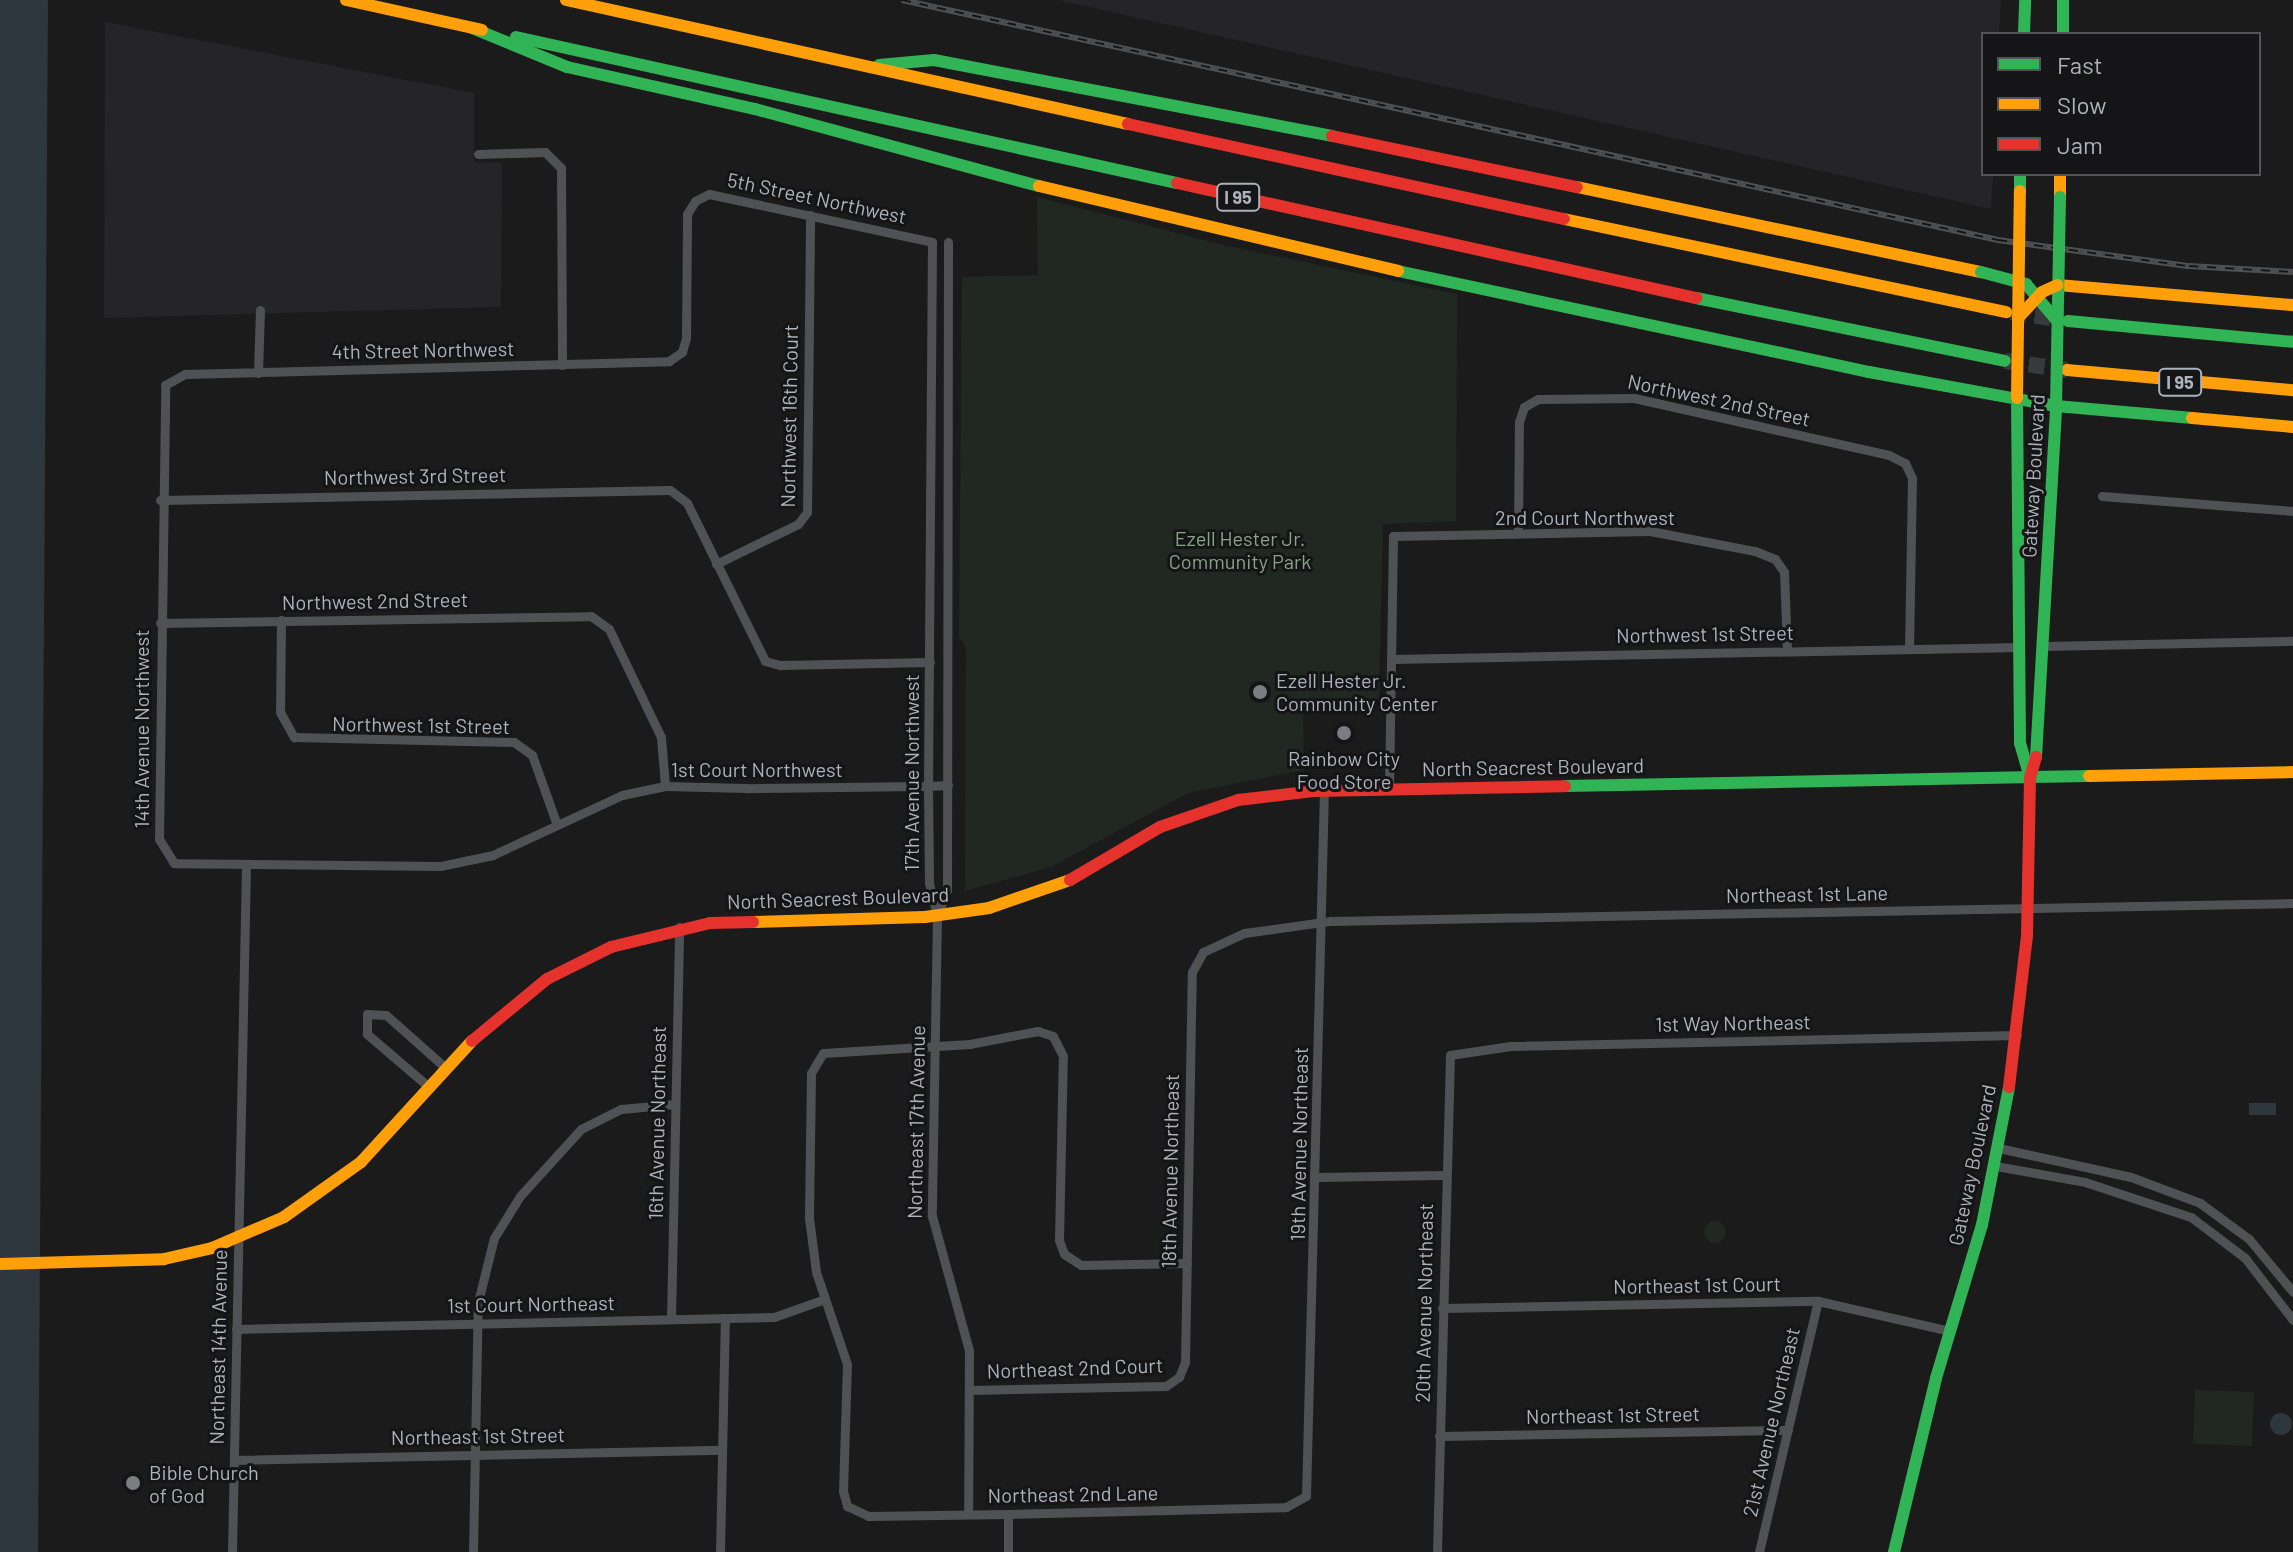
<!DOCTYPE html>
<html>
<head>
<meta charset="utf-8">
<style>
  body { margin:0 }
  #map { position:relative; width:2293px; height:1552px; overflow:hidden; background:#1b1b1b; font-family:Barlow,sans-serif }
  div>[style] { position:absolute }
  [style*='--x'] { left:calc(var(--x)*1px); top:calc(var(--y)*1px); width:calc(var(--w)*1px); rotate:calc(var(--a)*1deg) }
  .built>* { inset:0; background:#252527 }
  .green>* { inset:0; background:#212822; transform-origin:0 0 }
  .round { border-radius:50% }
  .water>* { inset:0; background:#2e373d; transform-origin:0 0 }
  .highway-tunnel>* { height:16px; margin-top:-8px; transform-origin:0; background:repeating-linear-gradient(90deg,#38393b 0 16px,transparent 0 24px) }
  .street>* { height:9px; margin:-4.5px; padding:0 4.5px; transform-origin:4.5px; border-radius:4.5px; background:#4f5154 }
  .fast>* { height:12px; margin:-6px; padding:0 6px; transform-origin:6px; border-radius:6px; background:#30b455 }
  .slow>* { height:12px; margin:-6px; padding:0 6px; transform-origin:6px; border-radius:6px; background:#ff9f0a }
  .jam>* { height:12px; margin:-6px; padding:0 6px; transform-origin:6px; border-radius:6px; background:#e5322d }
  .rail>* { height:6px; margin-top:-3px; transform-origin:0; background:repeating-linear-gradient(90deg,#151517 0 9px,#505152 0 18px); box-sizing:border-box; border-block:2px solid #505152 }
  .fast-bridge>* { height:12px; margin:-6px; padding:0 6px; transform-origin:6px; border-radius:6px; background:#30b455 }
  .slow-bridge>* { height:12px; margin:-6px; padding:0 6px; transform-origin:6px; border-radius:6px; background:#ff9f0a }
  .dots>* { width:22px; height:22px; translate:-50% -50%; box-sizing:border-box; border:4px solid #151517; border-radius:50% }
  span { translate:-50% -50%; white-space:nowrap; text-align:center; line-height:1.15; -webkit-text-stroke:6px #151517; paint-order:stroke }
  .shield-label span { padding:2px 6px; background:#151517; border:2px solid; border-radius:6px; -webkit-text-stroke-width:0 }
  .shield-label { font-size:18px; color:#adb3bb; font-weight:700 }
  .street-label { font-size:20px; color:#adb3bb }
  .park-label { font-size:20px; color:#86a585 }
  .poi-label { font-size:20px; color:#adb3bb }
  .left { translate:0 -50%; text-align:left }
  .legend { position:absolute; left:1981px; top:32px; width:280px; height:144px; box-sizing:border-box; background:#151517; border:2px solid #525459; margin:0; padding:10px 14px; list-style:none; font-size:24px; color:#adb3bb }
  .legend li { display:flex; align-items:center; gap:16px; height:40px }
  .legend b { width:40px; border:2px solid #525459 }
</style>
</head>
<body>
<div id="map">
  <div class="built">
    <div style="clip-path:polygon(1058px 0,2001px 0,1999px 34px,1983px 34px,1983px 174px,1993px 174px,1991px 209px)"></div>
    <div style="clip-path:polygon(105px 22px,474px 93px,474px 162px,502px 163px,501px 307px,104px 318px)"></div>
  </div>
  <div class="green">
    <div style="clip-path:polygon(1037px 197px,1219px 244px,1457px 294px,1456px 521px,1383px 524px,1379px 699px,1303px 702px,1304px 770px,1188px 793px,1051px 867px,965px 891px,966px 649px,959px 636px,962px 277px,1038px 275px)"></div>
    <div class="round" style="left:1704px;top:1221px;width:22px;height:22px"></div>
    <div style="left:2195px;top:1390px;width:59px;height:54px;rotate:2deg"></div>
  </div>
  <div class="water">
    <div style="clip-path:polygon(0 0,48px 0,38px 1552px,0 1552px)"></div>
    <div style="left:2249px;top:1103px;width:27px;height:12px"></div>
    <div class="round" style="left:2270px;top:1413px;width:22px;height:22px"></div>
  </div>
  <div class="highway-tunnel">
    <div style="--x:2011;--y:312;--w:53;--a:8.7"></div>
    <div style="--x:2005;--y:361;--w:63;--a:8.3"></div>
  </div>
  <div class="street">
    <div style="--x:478;--y:154;--w:67;--a:-1.7"></div>
    <div style="--x:545;--y:152;--w:23;--a:45"></div>
    <div style="--x:561;--y:168;--w:197;--a:89.7"></div>
    <div style="--x:258;--y:373;--w:63;--a:-88.2"></div>
    <div style="--x:2102;--y:496;--w:192;--a:4.5"></div>
    <div style="--x:160;--y:500;--w:510;--a:-1.12"></div>
    <div style="--x:670;--y:490;--w:21;--a:37"></div>
    <div style="--x:687;--y:503;--w:176;--a:63.7"></div>
    <div style="--x:765;--y:661;--w:16;--a:15"></div>
    <div style="--x:780;--y:665;--w:150;--a:-1.1"></div>
    <div style="--x:1518;--y:533;--w:111;--a:-89.5"></div>
    <div style="--x:1519;--y:422;--w:16;--a:-72"></div>
    <div style="--x:1524;--y:407;--w:16;--a:-30"></div>
    <div style="--x:1538;--y:399;--w:96;--a:-0.6"></div>
    <div style="--x:1634;--y:398;--w:261;--a:12.6"></div>
    <div style="--x:1889;--y:455;--w:18;--a:27"></div>
    <div style="--x:1905;--y:463;--w:17;--a:65"></div>
    <div style="--x:1912;--y:478;--w:171;--a:91"></div>
    <div style="--x:716;--y:564;--w:91;--a:-26"></div>
    <div style="--x:798;--y:524;--w:15;--a:-53"></div>
    <div style="--x:807;--y:512;--w:297;--a:-89.4"></div>
    <div style="--x:281;--y:620;--w:92;--a:90.6"></div>
    <div style="--x:280;--y:712;--w:29;--a:61"></div>
    <div style="--x:294;--y:737;--w:220;--a:1.3"></div>
    <div style="--x:514;--y:742;--w:22;--a:36"></div>
    <div style="--x:532;--y:755;--w:74;--a:70.3"></div>
    <div style="--x:160;--y:623;--w:431;--a:-0.9"></div>
    <div style="--x:591;--y:616;--w:22;--a:36"></div>
    <div style="--x:609;--y:629;--w:120;--a:64.3"></div>
    <div style="--x:661;--y:737;--w:49;--a:85.3"></div>
    <div style="--x:2045;--y:646;--w:248;--a:-1.2"></div>
    <div style="--x:1391;--y:659;--w:629;--a:-1.09"></div>
    <div style="--x:948;--y:785;--w:20;--a:177"></div>
    <div style="--x:928;--y:786;--w:8;--a:180"></div>
    <div style="--x:920;--y:786;--w:174;--a:179.3"></div>
    <div style="--x:746;--y:788;--w:81;--a:-178.6"></div>
    <div style="--x:665;--y:786;--w:44;--a:168.2"></div>
    <div style="--x:622;--y:795;--w:142;--a:155.1"></div>
    <div style="--x:493;--y:855;--w:53;--a:168.1"></div>
    <div style="--x:441;--y:866;--w:267;--a:-179.4"></div>
    <div style="--x:174;--y:863;--w:28;--a:-122"></div>
    <div style="--x:159;--y:839;--w:454;--a:-89.2"></div>
    <div style="--x:165;--y:385;--w:23;--a:-29"></div>
    <div style="--x:185;--y:374;--w:484;--a:-1.5"></div>
    <div style="--x:669;--y:361;--w:16;--a:-35"></div>
    <div style="--x:682;--y:352;--w:15;--a:-74"></div>
    <div style="--x:686;--y:338;--w:124;--a:-89.5"></div>
    <div style="--x:687;--y:214;--w:15;--a:-58"></div>
    <div style="--x:695;--y:201;--w:16;--a:-27"></div>
    <div style="--x:709;--y:194;--w:228;--a:12.1"></div>
    <div style="--x:932;--y:242;--w:544;--a:90.42"></div>
    <div style="--x:928;--y:786;--w:97;--a:89.4"></div>
    <div style="--x:929;--y:883;--w:34;--a:76"></div>
    <div style="--x:937;--y:916;--w:300;--a:91"></div>
    <div style="--x:932;--y:1216;--w:139;--a:74.6"></div>
    <div style="--x:969;--y:1350;--w:164;--a:90.3"></div>
    <div style="--x:1389;--y:790;--w:254;--a:-89.1"></div>
    <div style="--x:1393;--y:536;--w:257;--a:-1.1"></div>
    <div style="--x:1650;--y:531;--w:107;--a:10.8"></div>
    <div style="--x:1755;--y:551;--w:22;--a:22"></div>
    <div style="--x:1775;--y:559;--w:16;--a:55"></div>
    <div style="--x:1784;--y:572;--w:78;--a:87.8"></div>
    <div style="--x:937;--y:916;--w:28;--a:-69"></div>
    <div style="--x:947;--y:890;--w:648;--a:-89.91"></div>
    <div style="--x:429;--y:1087;--w:82;--a:-139.5"></div>
    <div style="--x:367;--y:1034;--w:20;--a:-90"></div>
    <div style="--x:367;--y:1014;--w:19;--a:3"></div>
    <div style="--x:386;--y:1015;--w:80;--a:41.5"></div>
    <div style="--x:1999;--y:1148;--w:135;--a:12.4"></div>
    <div style="--x:2131;--y:1177;--w:74;--a:20.6"></div>
    <div style="--x:2200;--y:1203;--w:61;--a:36.3"></div>
    <div style="--x:2249;--y:1239;--w:69;--a:50.3"></div>
    <div style="--x:1996;--y:1166;--w:90;--a:10.2"></div>
    <div style="--x:2085;--y:1182;--w:112;--a:18.3"></div>
    <div style="--x:2191;--y:1217;--w:68;--a:37.2"></div>
    <div style="--x:2245;--y:1258;--w:78;--a:52.3"></div>
    <div style="--x:1317;--y:1177;--w:127;--a:-0.9"></div>
    <div style="--x:1187;--y:1263;--w:106;--a:178.9"></div>
    <div style="--x:1081;--y:1265;--w:20;--a:-147"></div>
    <div style="--x:1064;--y:1254;--w:15;--a:-110"></div>
    <div style="--x:1059;--y:1240;--w:184;--a:-88.8"></div>
    <div style="--x:1063;--y:1056;--w:22;--a:-117"></div>
    <div style="--x:1053;--y:1036;--w:16;--a:-162"></div>
    <div style="--x:1038;--y:1031;--w:69;--a:169.2"></div>
    <div style="--x:970;--y:1044;--w:147;--a:176.5"></div>
    <div style="--x:823;--y:1053;--w:23;--a:121"></div>
    <div style="--x:811;--y:1073;--w:145;--a:90.8"></div>
    <div style="--x:809;--y:1218;--w:54;--a:82.6"></div>
    <div style="--x:816;--y:1272;--w:97;--a:71.4"></div>
    <div style="--x:847;--y:1364;--w:127;--a:91.8"></div>
    <div style="--x:843;--y:1491;--w:16;--a:75"></div>
    <div style="--x:847;--y:1506;--w:23;--a:25"></div>
    <div style="--x:868;--y:1516;--w:140;--a:-0.8"></div>
    <div style="--x:1008;--y:1514;--w:278;--a:-1.4"></div>
    <div style="--x:1286;--y:1507;--w:23;--a:-29"></div>
    <div style="--x:1306;--y:1496;--w:705;--a:-88.54"></div>
    <div style="--x:1442;--y:1308;--w:376;--a:-1.1"></div>
    <div style="--x:1818;--y:1301;--w:135;--a:12.8"></div>
    <div style="--x:671;--y:1319;--w:392;--a:-88.8"></div>
    <div style="--x:236;--y:1329;--w:538;--a:-1.28"></div>
    <div style="--x:774;--y:1317;--w:54;--a:-19.4"></div>
    <div style="--x:970;--y:1390;--w:196;--a:-1.2"></div>
    <div style="--x:1166;--y:1386;--w:16;--a:-35"></div>
    <div style="--x:1179;--y:1377;--w:16;--a:-68"></div>
    <div style="--x:1185;--y:1362;--w:390;--a:-89"></div>
    <div style="--x:1192;--y:972;--w:23;--a:-61"></div>
    <div style="--x:1203;--y:952;--w:45;--a:-24.9"></div>
    <div style="--x:1244;--y:933;--w:88;--a:-7.9"></div>
    <div style="--x:1331;--y:921;--w:962;--a:-1.07"></div>
    <div style="--x:1439;--y:1436;--w:349;--a:-1"></div>
    <div style="--x:234;--y:1460;--w:488;--a:-1.2"></div>
    <div style="--x:232;--y:1552;--w:685;--a:-88.83"></div>
    <div style="--x:473;--y:1552;--w:250;--a:-88.9"></div>
    <div style="--x:478;--y:1302;--w:66;--a:-76"></div>
    <div style="--x:494;--y:1238;--w:49;--a:-58.2"></div>
    <div style="--x:520;--y:1196;--w:91;--a:-47.7"></div>
    <div style="--x:581;--y:1129;--w:45;--a:-26.6"></div>
    <div style="--x:621;--y:1109;--w:54;--a:-5.3"></div>
    <div style="--x:720;--y:1552;--w:234;--a:-88.8"></div>
    <div style="--x:1008;--y:1552;--w:38;--a:-90"></div>
    <div style="--x:1437;--y:1552;--w:497;--a:-88.5"></div>
    <div style="--x:1450;--y:1055;--w:61;--a:-8.5"></div>
    <div style="--x:1510;--y:1046;--w:507;--a:-1.24"></div>
    <div style="--x:1759;--y:1552;--w:258;--a:-76.8"></div>
  </div>
  <div class="fast">
    <div style="--x:2063;--y:0;--w:34;--a:90"></div>
    <div style="--x:472;--y:28;--w:103;--a:22.3"></div>
    <div style="--x:567;--y:67;--w:193;--a:12.6"></div>
    <div style="--x:755;--y:109;--w:294;--a:15.2"></div>
    <div style="--x:2024;--y:34;--w:34;--a:-88"></div>
    <div style="--x:516;--y:37;--w:677;--a:12.46"></div>
    <div style="--x:879;--y:65;--w:55;--a:-5.2"></div>
    <div style="--x:934;--y:60;--w:405;--a:10.8"></div>
    <div style="--x:2020;--y:174;--w:17;--a:90"></div>
    <div style="--x:1398;--y:271;--w:482;--a:12.1"></div>
    <div style="--x:1869;--y:372;--w:190;--a:10.3"></div>
    <div style="--x:2056;--y:406;--w:137;--a:5"></div>
    <div style="--x:1696;--y:298;--w:315;--a:11.5"></div>
    <div style="--x:2068;--y:321;--w:226;--a:5.3"></div>
    <div style="--x:2017;--y:398;--w:345;--a:89.5"></div>
    <div style="--x:2020;--y:743;--w:36;--a:74"></div>
    <div style="--x:2036;--y:757;--w:352;--a:-86.7"></div>
    <div style="--x:1565;--y:786;--w:524;--a:-1.09"></div>
    <div style="--x:1894;--y:1552;--w:179;--a:-76.4"></div>
    <div style="--x:1936;--y:1378;--w:160;--a:-73.3"></div>
    <div style="--x:1982;--y:1225;--w:141;--a:-78.9"></div>
  </div>
  <div class="slow">
    <div style="--x:346;--y:0;--w:139;--a:12.4"></div>
    <div style="--x:566;--y:0;--w:576;--a:12.44"></div>
    <div style="--x:2060;--y:174;--w:23;--a:90"></div>
    <div style="--x:1039;--y:186;--w:369;--a:13.3"></div>
    <div style="--x:1577;--y:187;--w:413;--a:11.9"></div>
    <div style="--x:1564;--y:219;--w:452;--a:11.9"></div>
    <div style="--x:2058;--y:285;--w:236;--a:4.9"></div>
    <div style="--x:2067;--y:370;--w:227;--a:5.1"></div>
    <div style="--x:2192;--y:418;--w:101;--a:5.1"></div>
    <div style="--x:2089;--y:776;--w:204;--a:-1.1"></div>
    <div style="--x:753;--y:922;--w:172;--a:-1.7"></div>
    <div style="--x:925;--y:917;--w:65;--a:-8"></div>
    <div style="--x:989;--y:908;--w:86;--a:-19.1"></div>
    <div style="--x:0;--y:1264;--w:164;--a:-1.7"></div>
    <div style="--x:164;--y:1259;--w:49;--a:-12.9"></div>
    <div style="--x:212;--y:1248;--w:78;--a:-23.3"></div>
    <div style="--x:284;--y:1217;--w:95;--a:-35.5"></div>
    <div style="--x:361;--y:1162;--w:164;--a:-47.5"></div>
  </div>
  <div class="jam">
    <div style="--x:1128;--y:124;--w:446;--a:12.3"></div>
    <div style="--x:1332;--y:136;--w:250;--a:11.8"></div>
    <div style="--x:1177;--y:183;--w:532;--a:12.49"></div>
    <div style="--x:1070;--y:880;--w:104;--a:-30.5"></div>
    <div style="--x:1160;--y:827;--w:83;--a:-19.1"></div>
    <div style="--x:1238;--y:800;--w:78;--a:-6.7"></div>
    <div style="--x:1315;--y:791;--w:250;--a:-1.1"></div>
    <div style="--x:472;--y:1041;--w:97;--a:-39.6"></div>
    <div style="--x:547;--y:979;--w:72;--a:-26.6"></div>
    <div style="--x:611;--y:947;--w:102;--a:-13.6"></div>
    <div style="--x:710;--y:923;--w:43;--a:-1.3"></div>
    <div style="--x:2009;--y:1087;--w:153;--a:-83.2"></div>
    <div style="--x:2027;--y:935;--w:157;--a:-88.9"></div>
    <div style="--x:2030;--y:778;--w:22;--a:-74"></div>
  </div>
  <div class="rail">
    <div style="--x:902;--y:0;--w:1122;--a:12.35"></div>
    <div style="--x:1998;--y:240;--w:193;--a:7.8"></div>
    <div style="--x:2189;--y:266;--w:104;--a:3.3"></div>
  </div>
  <div class="fast-bridge">
    <div style="--x:1981;--y:272;--w:47;--a:14.9"></div>
    <div style="--x:2026;--y:284;--w:50;--a:49.9"></div>
    <div style="--x:2056;--y:406;--w:209;--a:-88.9"></div>
  </div>
  <div class="slow-bridge">
    <div style="--x:2018;--y:318;--w:35;--a:-47"></div>
    <div style="--x:2042;--y:292;--w:17;--a:-24"></div>
    <div style="--x:2017;--y:398;--w:207;--a:-89.2"></div>
  </div>
  <div class="dots">
    <div style="left:1260px;top:692px;background:#7a7e83"></div>
    <div style="left:1344px;top:733px;background:#7a7e83"></div>
    <div style="left:133px;top:1483px;background:#7a7e83"></div>
  </div>
  <div class="shield-label">
    <span style="left:1238px;top:197px">I 95</span>
    <span style="left:2180px;top:382px">I 95</span>
  </div>
  <div class="street-label">
    <span style="left:817px;top:198px;rotate:12deg">5th Street Northwest</span>
    <span style="left:423px;top:350px;rotate:-1deg">4th Street Northwest</span>
    <span style="left:1719px;top:400px;rotate:12deg">Northwest 2nd Street</span>
    <span style="left:789px;top:416px;rotate:-89deg">Northwest 16th Court</span>
    <span style="left:415px;top:476px;rotate:-1deg">Northwest 3rd Street</span>
    <span style="left:2033px;top:476px;rotate:-87deg">Gateway Boulevard</span>
    <span style="left:1585px;top:517px">2nd Court Northwest</span>
    <span style="left:375px;top:601px;rotate:-1deg">Northwest 2nd Street</span>
    <span style="left:1705px;top:634px;rotate:-1deg">Northwest 1st Street</span>
    <span style="left:421px;top:725px;rotate:1deg">Northwest 1st Street</span>
    <span style="left:141px;top:729px;rotate:-90deg">14th Avenue Northwest</span>
    <span style="left:1533px;top:767px;rotate:-1deg">North Seacrest Boulevard</span>
    <span style="left:757px;top:769px">1st Court Northwest</span>
    <span style="left:911px;top:773px;rotate:-90deg">17th Avenue Northwest</span>
    <span style="left:1807px;top:894px;rotate:-1deg">Northeast 1st Lane</span>
    <span style="left:838px;top:898px;rotate:-2deg">North Seacrest Boulevard</span>
    <span style="left:1733px;top:1023px;rotate:-1deg">1st Way Northeast</span>
    <span style="left:916px;top:1122px;rotate:-89deg">Northeast 17th Avenue</span>
    <span style="left:657px;top:1123px;rotate:-89deg">16th Avenue Northeast</span>
    <span style="left:1299px;top:1144px;rotate:-89deg">19th Avenue Northeast</span>
    <span style="left:1972px;top:1165px;rotate:-78deg">Gateway Boulevard</span>
    <span style="left:1170px;top:1171px;rotate:-89deg">18th Avenue Northeast</span>
    <span style="left:1697px;top:1285px;rotate:-1deg">Northeast 1st Court</span>
    <span style="left:1424px;top:1303px;rotate:-89deg">20th Avenue Northeast</span>
    <span style="left:531px;top:1304px;rotate:-1deg">1st Court Northeast</span>
    <span style="left:218px;top:1347px;rotate:-89deg">Northeast 14th Avenue</span>
    <span style="left:1075px;top:1368px;rotate:-2deg">Northeast 2nd Court</span>
    <span style="left:1613px;top:1415px;rotate:-1deg">Northeast 1st Street</span>
    <span style="left:1771px;top:1422px;rotate:-77deg">21st Avenue Northeast</span>
    <span style="left:478px;top:1436px;rotate:-1deg">Northeast 1st Street</span>
    <span style="left:1073px;top:1494px;rotate:-1deg">Northeast 2nd Lane</span>
  </div>
  <div class="park-label">
    <span style="left:1240px;top:550px">Ezell Hester Jr.<br>Community Park</span>
  </div>
  <div class="poi-label">
    <span class="left" style="left:1276px;top:692px">Ezell Hester Jr.<br>Community Center</span>
    <span style="left:1344px;top:770px">Rainbow City<br>Food Store</span>
    <span class="left" style="left:149px;top:1484px">Bible Church<br>of God</span>
  </div>
  <ul class="legend">
  <li><b style="height:10px;background:#30b455"></b>Fast</li>
  <li><b style="height:10px;background:#ff9f0a"></b>Slow</li>
  <li><b style="height:10px;background:#e5322d"></b>Jam</li>
  </ul>
</div>
</body>
</html>
